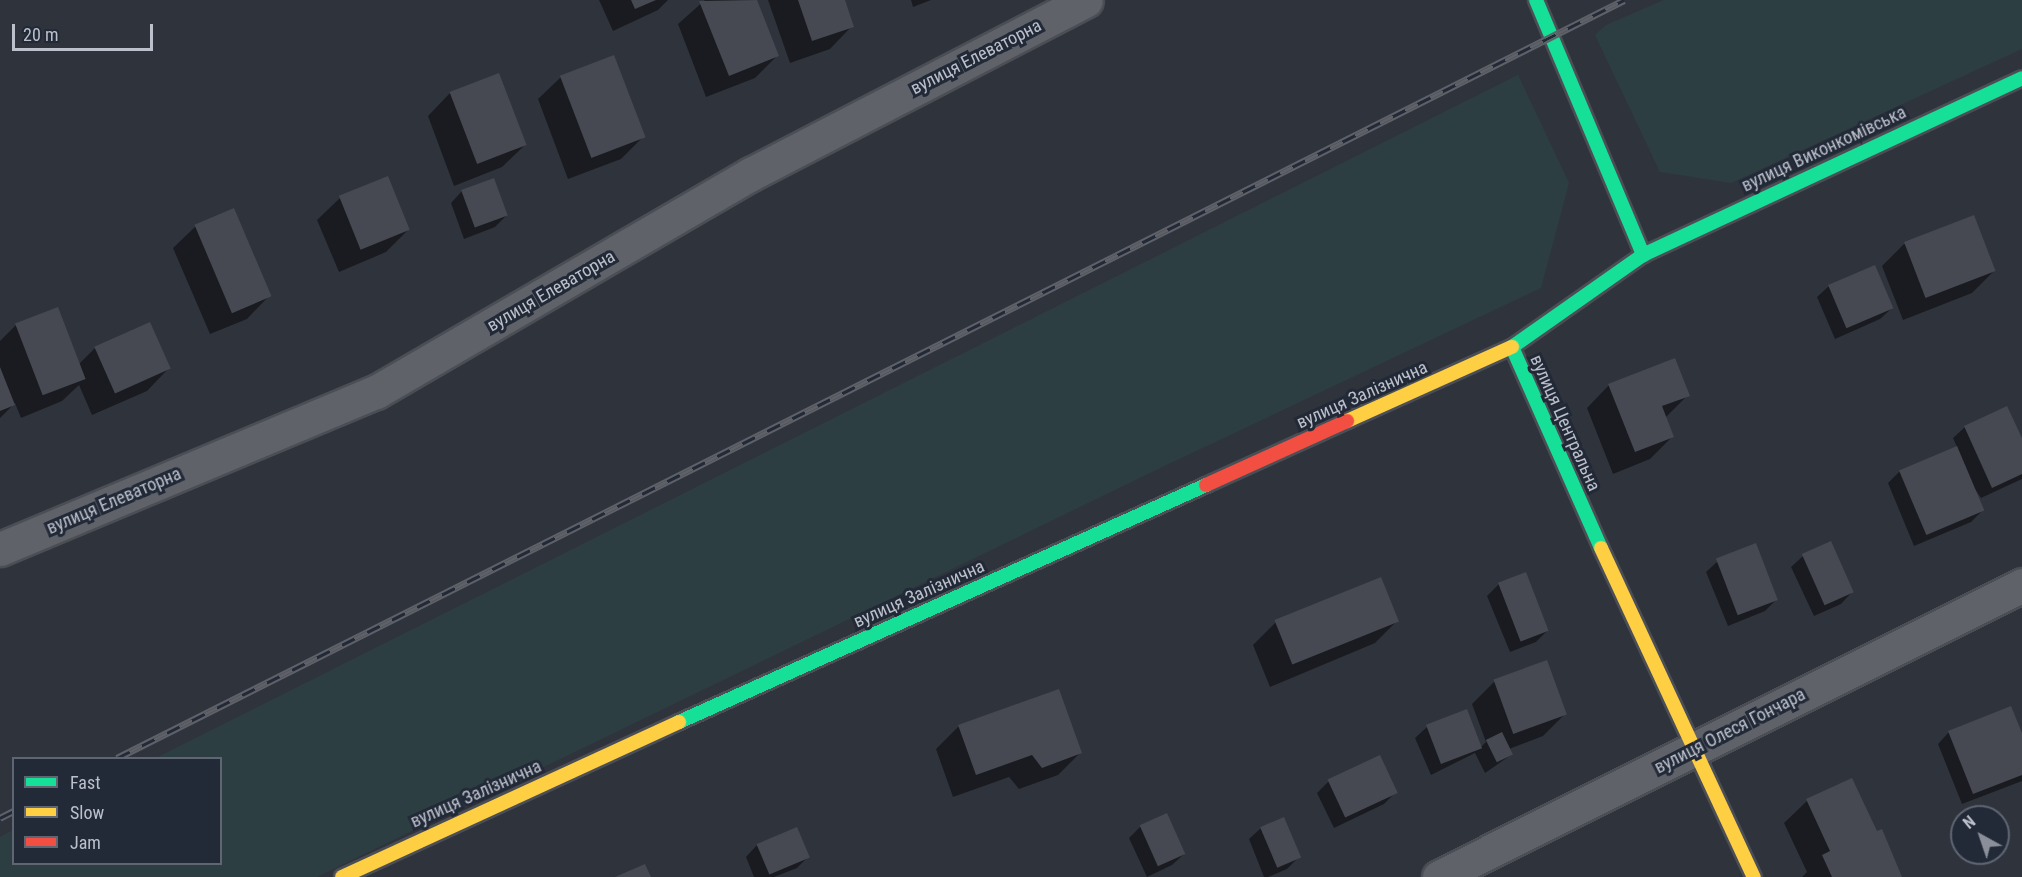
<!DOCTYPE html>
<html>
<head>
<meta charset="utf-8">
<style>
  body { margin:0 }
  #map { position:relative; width:2022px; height:877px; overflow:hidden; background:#2f333c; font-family:"Roboto Condensed",sans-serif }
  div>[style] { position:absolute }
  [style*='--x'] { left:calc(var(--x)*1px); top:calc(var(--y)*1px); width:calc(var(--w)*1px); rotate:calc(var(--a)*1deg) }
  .green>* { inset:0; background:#2d3e42 }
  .shadow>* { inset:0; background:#0007 }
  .building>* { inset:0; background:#464951; transform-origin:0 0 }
  .roads { filter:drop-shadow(2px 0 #4b4e55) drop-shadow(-2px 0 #4b4e55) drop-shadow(0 2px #4b4e55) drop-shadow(0 -2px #4b4e55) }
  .street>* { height:33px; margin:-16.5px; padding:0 16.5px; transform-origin:16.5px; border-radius:16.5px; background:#60626a }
  .fast>* { height:14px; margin:-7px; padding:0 7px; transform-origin:7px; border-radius:7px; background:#16e098 }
  .slow>* { height:14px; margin:-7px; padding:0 7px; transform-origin:7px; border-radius:7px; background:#ffcf43 }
  .jam>* { height:14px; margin:-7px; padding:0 7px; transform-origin:7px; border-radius:7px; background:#f24e42 }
  .rail>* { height:7px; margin-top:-3.5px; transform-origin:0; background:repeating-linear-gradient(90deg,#222937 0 14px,#5e6168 0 28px); box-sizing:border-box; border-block:2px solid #5e6168 }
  span { translate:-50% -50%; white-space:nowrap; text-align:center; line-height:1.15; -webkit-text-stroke:6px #222937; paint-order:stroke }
  .street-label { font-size:18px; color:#bbc0cb }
  .legend { position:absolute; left:12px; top:757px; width:210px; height:108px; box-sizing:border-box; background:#222937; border:2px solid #5f6572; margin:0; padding:8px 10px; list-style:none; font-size:18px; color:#bbc0cb }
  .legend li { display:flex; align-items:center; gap:12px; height:30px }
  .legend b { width:30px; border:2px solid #5f6572 }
  .north { position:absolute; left:1950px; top:805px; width:60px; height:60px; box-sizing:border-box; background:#222937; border:2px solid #5f6572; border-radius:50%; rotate:320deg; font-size:16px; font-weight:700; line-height:24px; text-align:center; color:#bbc0cb }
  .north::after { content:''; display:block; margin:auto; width:21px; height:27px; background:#8a8f99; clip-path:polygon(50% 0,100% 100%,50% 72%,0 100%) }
  .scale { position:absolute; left:12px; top:24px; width:141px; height:27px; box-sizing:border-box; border:3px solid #bbc0cb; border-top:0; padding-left:8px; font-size:18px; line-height:21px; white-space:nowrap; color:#bbc0cb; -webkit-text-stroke:4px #222937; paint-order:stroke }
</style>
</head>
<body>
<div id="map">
  <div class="green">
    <div style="clip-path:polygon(1664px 0,2022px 0,2022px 49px,1731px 183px,1660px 172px,1595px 35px,1606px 25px)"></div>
    <div style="clip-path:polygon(1518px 75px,1569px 183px,1541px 288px,1156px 470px,317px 877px,0 877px,0 837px,13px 830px,14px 864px,220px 864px,220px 758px,156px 758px)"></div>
  </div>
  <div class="shadow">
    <div style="clip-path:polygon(599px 0,668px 0,658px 10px,613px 31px)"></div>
    <div style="clip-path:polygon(705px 0,755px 0,777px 56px,755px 78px,706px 97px,678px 24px)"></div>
    <div style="clip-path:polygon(768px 0,843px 0,852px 26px,830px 49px,790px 63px)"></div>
    <div style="clip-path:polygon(911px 0,931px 0,913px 7px)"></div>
    <div style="clip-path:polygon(561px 77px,643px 137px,621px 159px,568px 179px,538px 99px)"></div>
    <div style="clip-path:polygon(450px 93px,525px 145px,502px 167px,454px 186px,428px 116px)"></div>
    <div style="clip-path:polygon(462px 191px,506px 216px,495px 227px,464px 239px,451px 203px)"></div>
    <div style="clip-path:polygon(340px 198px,409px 229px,386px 252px,339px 272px,317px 220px)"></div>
    <div style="clip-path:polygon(196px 226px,269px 296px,247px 319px,210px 334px,173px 248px)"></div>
    <div style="clip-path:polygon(1904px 244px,1994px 271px,1972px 293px,1903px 320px,1882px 266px)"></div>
    <div style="clip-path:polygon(1829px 286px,1892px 308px,1880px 319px,1835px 339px,1817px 297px)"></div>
    <div style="clip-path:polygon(16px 325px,79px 364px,95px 348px,169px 368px,147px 391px,92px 415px,79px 385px,62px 401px,21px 418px,15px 403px,0 418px,0 341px)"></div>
    <div style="clip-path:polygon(1609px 385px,1688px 395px,1665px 418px,1673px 436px,1650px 459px,1613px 474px,1587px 408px)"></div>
    <div style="clip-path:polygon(1965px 427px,2022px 442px,2022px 479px,1981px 498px,1969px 480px,1982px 511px,1971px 522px,1914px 546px,1888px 483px,1899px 472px,1957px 447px,1953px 438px)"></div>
    <div style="clip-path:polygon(1803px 556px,1852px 592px,1841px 604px,1814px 616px,1791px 567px)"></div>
    <div style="clip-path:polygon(1718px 561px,1777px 599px,1765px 611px,1728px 626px,1706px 572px)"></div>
    <div style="clip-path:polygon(1380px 579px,1398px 620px,1375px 643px,1270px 687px,1253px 645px,1275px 623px)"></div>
    <div style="clip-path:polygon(1499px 584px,1548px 630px,1536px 642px,1510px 652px,1487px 596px)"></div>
    <div style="clip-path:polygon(1546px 662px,1565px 714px,1543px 736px,1509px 749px,1511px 755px,1485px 773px,1475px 753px,1431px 775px,1415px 738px,1427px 727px,1466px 711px,1480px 748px,1486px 742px,1472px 704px,1494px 682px)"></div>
    <div style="clip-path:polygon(959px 726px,1080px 753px,1058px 775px,1019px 789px,1009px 777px,953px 797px,936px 749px)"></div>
    <div style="clip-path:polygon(1949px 732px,2022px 737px,2022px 781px,1962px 804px,1938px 744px)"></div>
    <div style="clip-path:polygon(1852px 780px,1876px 833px,1901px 877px,1802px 877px,1807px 872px,1784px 823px,1807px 801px)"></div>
    <div style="clip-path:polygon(1329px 781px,1396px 792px,1384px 804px,1334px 828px,1317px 793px)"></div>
    <div style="clip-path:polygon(1141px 826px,1184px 854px,1172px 865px,1147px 877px,1129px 838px)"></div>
    <div style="clip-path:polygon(1261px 828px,1299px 857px,1287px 869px,1268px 877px,1264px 877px,1249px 839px)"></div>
    <div style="clip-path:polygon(757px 845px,809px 856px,797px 868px,774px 877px,754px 877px,746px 857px)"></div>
  </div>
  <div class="building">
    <div style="clip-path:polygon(631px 0,656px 0,635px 9px)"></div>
    <div style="clip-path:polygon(757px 0,779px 56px,729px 76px,699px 1px)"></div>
    <div style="clip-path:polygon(798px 0,845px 0,854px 27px,812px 41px)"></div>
    <div style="left:614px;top:55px;width:88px;height:58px;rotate:69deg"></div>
    <div style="left:499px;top:73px;width:77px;height:53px;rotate:69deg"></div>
    <div style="left:388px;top:176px;width:58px;height:53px;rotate:68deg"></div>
    <div style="left:494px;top:178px;width:40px;height:35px;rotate:70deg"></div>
    <div style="left:234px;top:208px;width:96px;height:43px;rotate:67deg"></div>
    <div style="left:1974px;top:215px;width:60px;height:75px;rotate:69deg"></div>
    <div style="left:1875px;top:265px;width:47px;height:51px;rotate:67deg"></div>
    <div style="left:58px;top:307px;width:77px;height:46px;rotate:69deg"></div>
    <div style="left:150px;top:322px;width:51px;height:61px;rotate:66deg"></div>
    <div style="clip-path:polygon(1675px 358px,1690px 396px,1662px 406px,1674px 437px,1635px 452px,1608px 384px)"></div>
    <div style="clip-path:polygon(0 367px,15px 405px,0 411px)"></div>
    <div style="clip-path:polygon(2007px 406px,2022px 438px,2022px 474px,1992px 488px,1964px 426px)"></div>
    <div style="left:1957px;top:446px;width:70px;height:63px;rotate:67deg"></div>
    <div style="left:1831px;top:541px;width:56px;height:32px;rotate:66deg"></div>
    <div style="left:1756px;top:543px;width:61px;height:43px;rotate:69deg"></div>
    <div style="left:1526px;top:572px;width:63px;height:30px;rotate:69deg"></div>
    <div style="left:1381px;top:577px;width:48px;height:115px;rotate:68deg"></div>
    <div style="left:1547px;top:660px;width:58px;height:57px;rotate:70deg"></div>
    <div style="clip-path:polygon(1059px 689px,1082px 753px,1042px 768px,1032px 755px,976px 775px,958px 725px)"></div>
    <div style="clip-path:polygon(2011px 706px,2022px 733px,2022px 775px,1973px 794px,1948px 731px)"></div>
    <div style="left:1467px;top:709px;width:42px;height:44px;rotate:69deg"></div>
    <div style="left:1502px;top:732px;width:25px;height:18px;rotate:64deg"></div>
    <div style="left:1380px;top:755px;width:42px;height:58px;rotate:65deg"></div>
    <div style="clip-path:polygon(1852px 778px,1877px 831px,1882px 829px,1902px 877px,1832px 877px,1822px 855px,1830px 851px,1806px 799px)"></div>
    <div style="left:1167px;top:813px;width:45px;height:30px;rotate:66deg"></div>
    <div style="left:1284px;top:817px;width:44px;height:26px;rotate:67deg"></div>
    <div style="left:797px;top:827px;width:33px;height:44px;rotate:67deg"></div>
    <div style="clip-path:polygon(645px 864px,651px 877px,615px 877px)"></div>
  </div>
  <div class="roads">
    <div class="street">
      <div style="--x:0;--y:549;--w:407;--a:-22.7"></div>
      <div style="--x:376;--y:392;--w:434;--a:-30.2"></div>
      <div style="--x:751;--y:174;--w:377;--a:-27.4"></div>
      <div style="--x:1439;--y:877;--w:652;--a:-26.6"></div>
    </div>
    <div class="fast">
      <div style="--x:1536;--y:0;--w:277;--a:67.2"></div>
      <div style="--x:1601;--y:548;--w:220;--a:-113.9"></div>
      <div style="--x:1512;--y:347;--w:160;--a:-35.1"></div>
      <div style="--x:1643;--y:255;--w:418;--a:-25"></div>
      <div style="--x:679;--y:722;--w:578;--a:-24.21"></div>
    </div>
    <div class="slow">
      <div style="--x:1347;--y:421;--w:181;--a:-24.2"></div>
      <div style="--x:1601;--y:548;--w:363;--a:65.1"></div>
      <div style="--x:342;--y:877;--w:371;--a:-24.7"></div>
    </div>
    <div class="jam">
      <div style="--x:1206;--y:485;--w:155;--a:-24.4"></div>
    </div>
  </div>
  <div class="rail">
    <div style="--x:117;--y:758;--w:1687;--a:-26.7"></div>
    <div style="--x:0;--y:818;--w:16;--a:-27"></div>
  </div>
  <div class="street-label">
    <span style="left:976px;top:57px;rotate:-27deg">вулиця Елеваторна</span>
    <span style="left:1824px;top:149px;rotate:-25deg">вулиця Виконкомівська</span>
    <span style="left:551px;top:291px;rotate:-30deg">вулиця Елеваторна</span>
    <span style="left:1362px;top:395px;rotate:-24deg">вулиця Залізнична</span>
    <span style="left:1565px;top:423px;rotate:66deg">вулиця Центральна</span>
    <span style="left:114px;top:501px;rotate:-23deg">вулиця Елеваторна</span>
    <span style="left:919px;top:594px;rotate:-24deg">вулиця Залізнична</span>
    <span style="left:1730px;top:731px;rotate:-27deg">вулиця Олеся Гончара</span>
    <span style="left:476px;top:794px;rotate:-24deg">вулиця Залізнична</span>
  </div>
  <ul class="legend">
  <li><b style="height:8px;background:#16e098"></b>Fast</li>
  <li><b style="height:8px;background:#ffcf43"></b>Slow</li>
  <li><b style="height:8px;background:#f24e42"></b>Jam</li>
  </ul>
  <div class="north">N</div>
  <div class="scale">20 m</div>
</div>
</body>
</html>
